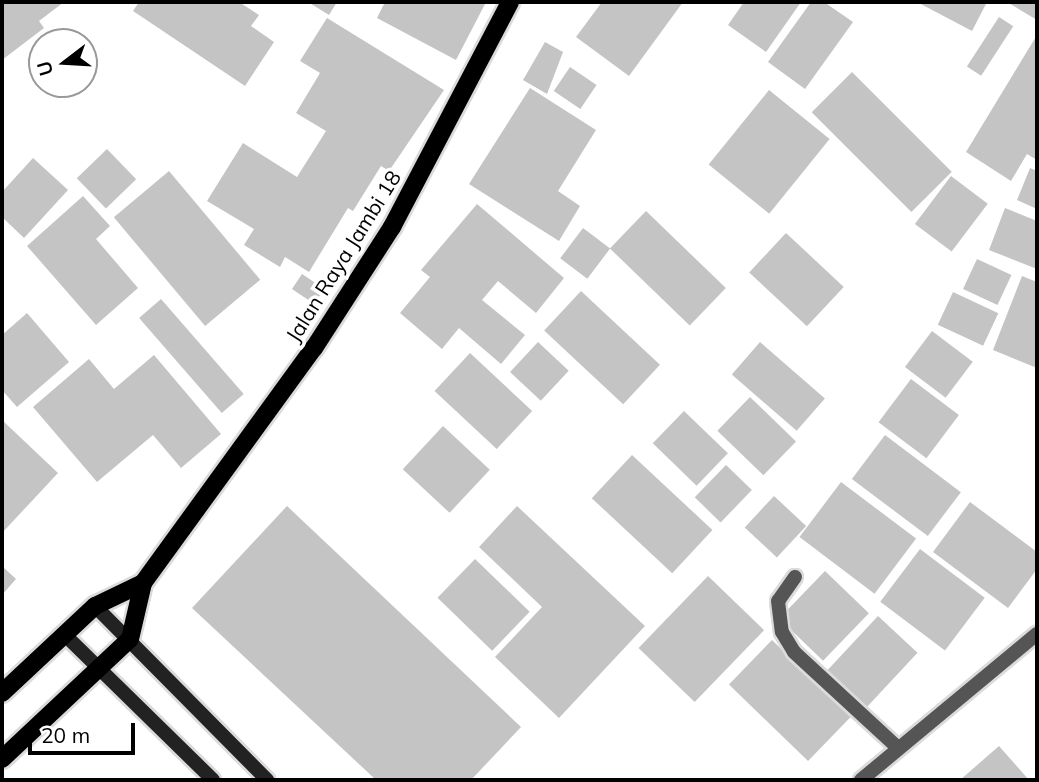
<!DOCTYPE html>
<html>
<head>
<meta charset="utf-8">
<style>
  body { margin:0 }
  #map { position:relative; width:1039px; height:782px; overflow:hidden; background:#fff; font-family:Mulish,sans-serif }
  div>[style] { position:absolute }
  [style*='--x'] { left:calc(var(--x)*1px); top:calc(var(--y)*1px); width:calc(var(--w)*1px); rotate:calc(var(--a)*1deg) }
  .building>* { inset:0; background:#c4c4c4; transform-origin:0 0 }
  .roads { filter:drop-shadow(2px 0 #dbdbdb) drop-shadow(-2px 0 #dbdbdb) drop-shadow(0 2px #dbdbdb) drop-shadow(0 -2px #dbdbdb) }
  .street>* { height:14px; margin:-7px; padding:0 7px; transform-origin:7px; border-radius:7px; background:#555 }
  .secondary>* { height:14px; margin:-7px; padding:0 7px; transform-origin:7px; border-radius:7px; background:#222 }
  .primary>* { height:18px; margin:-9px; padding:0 9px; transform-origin:9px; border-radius:9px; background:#000 }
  span { translate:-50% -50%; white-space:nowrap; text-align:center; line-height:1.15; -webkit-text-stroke:7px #fff; paint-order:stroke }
  .street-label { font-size:21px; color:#000 }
  .frame { position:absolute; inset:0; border:4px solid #000; pointer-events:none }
  .north { position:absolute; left:28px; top:28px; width:70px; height:70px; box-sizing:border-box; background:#fff; border:2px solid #999; border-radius:50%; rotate:253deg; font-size:19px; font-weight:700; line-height:28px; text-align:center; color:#000 }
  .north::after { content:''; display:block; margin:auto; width:24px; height:32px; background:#000; clip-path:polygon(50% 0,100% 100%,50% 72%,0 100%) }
  .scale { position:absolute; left:28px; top:723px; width:107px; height:32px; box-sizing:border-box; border:4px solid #000; border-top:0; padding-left:9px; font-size:21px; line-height:24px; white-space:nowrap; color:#000; -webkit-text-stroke:5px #fff; paint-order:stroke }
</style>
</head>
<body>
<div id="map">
  <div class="building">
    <div style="clip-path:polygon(2px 2px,64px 2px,39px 21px,44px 28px,2px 60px)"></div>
    <div style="clip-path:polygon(139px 2px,239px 2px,259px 15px,251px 26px,274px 42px,245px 86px,133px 11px)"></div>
    <div style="clip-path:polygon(308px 2px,337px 2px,329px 15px)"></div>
    <div style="clip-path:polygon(385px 2px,480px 2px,485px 4px,456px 60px,377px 18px)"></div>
    <div style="clip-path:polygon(602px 2px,683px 2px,629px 76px,576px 37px)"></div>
    <div style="clip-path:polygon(744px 2px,801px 2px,766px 52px,728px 25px)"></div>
    <div style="clip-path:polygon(811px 2px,824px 2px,853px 22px,805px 89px,768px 62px)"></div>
    <div style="clip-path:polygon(917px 2px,987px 2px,972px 31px)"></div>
    <div style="clip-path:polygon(1007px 2px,1037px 2px,1037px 20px)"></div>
    <div style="left:999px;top:17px;width:17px;height:59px;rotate:33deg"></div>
    <div style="clip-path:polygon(327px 18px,444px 90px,389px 171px,381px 166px,353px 211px,348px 208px,309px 272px,285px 257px,280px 267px,244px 245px,254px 229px,207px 201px,243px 143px,297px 177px,326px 131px,296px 113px,320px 73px,300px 61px)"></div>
    <div style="clip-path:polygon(1037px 35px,1037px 160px,1027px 154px,1011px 181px,966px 152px)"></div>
    <div style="clip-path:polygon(545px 42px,563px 52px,547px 94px,523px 80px)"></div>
    <div style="left:570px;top:67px;width:32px;height:29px;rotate:34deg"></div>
    <div style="left:852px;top:72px;width:141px;height:57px;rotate:45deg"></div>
    <div style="clip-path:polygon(530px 88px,596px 130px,558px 191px,580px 206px,559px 241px,469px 184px)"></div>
    <div style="left:769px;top:90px;width:78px;height:96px;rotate:39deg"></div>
    <div style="left:107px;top:149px;width:42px;height:42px;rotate:46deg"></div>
    <div style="clip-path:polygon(33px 158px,68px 190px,24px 238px,2px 217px,2px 192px)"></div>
    <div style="clip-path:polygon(1030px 168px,1037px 171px,1037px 209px,1017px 200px)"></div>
    <div style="left:169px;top:171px;width:142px;height:72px;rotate:50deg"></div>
    <div style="left:951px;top:176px;width:46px;height:60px;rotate:37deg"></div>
    <div style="clip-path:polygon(83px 196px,110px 226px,96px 239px,138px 288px,96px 325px,27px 246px)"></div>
    <div style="clip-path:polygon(477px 204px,564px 278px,536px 313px,498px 281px,482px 300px,525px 335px,501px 364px,459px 328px,442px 349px,400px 313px,430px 277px,421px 270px)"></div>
    <div style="clip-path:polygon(1005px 208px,1037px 221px,1037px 269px,989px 250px)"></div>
    <div style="left:646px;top:211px;width:111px;height:52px;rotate:44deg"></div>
    <div style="left:583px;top:228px;width:34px;height:38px;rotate:37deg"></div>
    <div style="left:786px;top:233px;width:79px;height:54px;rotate:43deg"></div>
    <div style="left:977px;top:259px;width:38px;height:33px;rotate:25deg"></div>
    <div style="left:302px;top:274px;width:27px;height:18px;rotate:34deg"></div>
    <div style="clip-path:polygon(1022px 276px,1037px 282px,1037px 368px,993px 350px)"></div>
    <div style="left:581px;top:291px;width:108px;height:54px;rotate:43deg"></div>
    <div style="left:953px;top:292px;width:50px;height:36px;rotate:25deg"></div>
    <div style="left:161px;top:299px;width:126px;height:29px;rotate:49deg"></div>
    <div style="clip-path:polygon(27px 313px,69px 362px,17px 407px,2px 390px,2px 335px)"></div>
    <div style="left:932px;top:331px;width:51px;height:45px;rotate:37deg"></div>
    <div style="left:538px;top:342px;width:42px;height:41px;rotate:43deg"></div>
    <div style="left:760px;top:342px;width:86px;height:43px;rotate:41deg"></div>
    <div style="left:470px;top:353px;width:85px;height:52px;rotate:43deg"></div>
    <div style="clip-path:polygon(154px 355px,221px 434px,181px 468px,153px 435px,97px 482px,33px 407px,89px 359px,114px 389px)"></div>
    <div style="left:911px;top:379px;width:60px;height:54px;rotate:37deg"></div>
    <div style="left:750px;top:397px;width:64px;height:47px;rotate:44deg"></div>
    <div style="left:684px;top:411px;width:61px;height:45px;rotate:44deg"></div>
    <div style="clip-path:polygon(2px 420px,58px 473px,2px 533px)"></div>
    <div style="left:443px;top:426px;width:64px;height:59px;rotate:43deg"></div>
    <div style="left:885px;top:435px;width:95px;height:55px;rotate:37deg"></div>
    <div style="left:632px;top:455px;width:110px;height:59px;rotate:43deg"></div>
    <div style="left:726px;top:465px;width:36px;height:45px;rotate:44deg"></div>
    <div style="left:841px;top:482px;width:94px;height:69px;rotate:37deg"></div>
    <div style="left:774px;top:496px;width:44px;height:43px;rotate:43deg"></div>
    <div style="clip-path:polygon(970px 502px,1037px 552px,1037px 569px,1008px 608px,933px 552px)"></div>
    <div style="clip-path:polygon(287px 506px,521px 727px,471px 780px,376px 780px,192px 608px)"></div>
    <div style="clip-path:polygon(517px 506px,645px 626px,559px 718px,495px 657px,542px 607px,479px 547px)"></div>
    <div style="left:920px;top:549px;width:81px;height:66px;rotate:37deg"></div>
    <div style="left:475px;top:559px;width:76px;height:54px;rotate:44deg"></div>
    <div style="clip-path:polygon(2px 566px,16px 579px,2px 595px)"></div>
    <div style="left:825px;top:571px;width:61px;height:66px;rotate:44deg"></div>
    <div style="left:708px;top:576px;width:78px;height:100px;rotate:44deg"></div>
    <div style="left:878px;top:616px;width:54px;height:81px;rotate:43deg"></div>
    <div style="left:772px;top:640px;width:110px;height:62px;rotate:44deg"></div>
    <div style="clip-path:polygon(999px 746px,1029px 780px,960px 780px)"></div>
  </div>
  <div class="roads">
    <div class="street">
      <div style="--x:795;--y:577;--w:29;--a:125"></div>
      <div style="--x:778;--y:601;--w:31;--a:83"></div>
      <div style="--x:782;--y:632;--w:23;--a:59"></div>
      <div style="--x:794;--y:652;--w:140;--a:42.7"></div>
      <div style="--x:861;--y:780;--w:229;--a:-39.7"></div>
    </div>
    <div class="secondary">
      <div style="--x:95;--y:606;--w:245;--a:45.3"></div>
      <div style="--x:65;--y:635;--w:207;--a:44.4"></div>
    </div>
    <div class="primary">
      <div style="--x:2;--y:693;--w:127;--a:-43.1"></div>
      <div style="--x:95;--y:606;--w:53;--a:-25.6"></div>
      <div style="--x:2;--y:759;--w:175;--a:-43.2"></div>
      <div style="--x:130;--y:639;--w:57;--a:-76.9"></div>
      <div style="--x:143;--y:583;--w:291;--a:-54"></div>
      <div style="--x:314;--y:348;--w:144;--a:-57.2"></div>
      <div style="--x:392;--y:227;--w:254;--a:-62.3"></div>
    </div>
  </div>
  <div class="street-label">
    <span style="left:343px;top:256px;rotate:-58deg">Jalan Raya Jambi 18</span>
  </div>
  <div class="frame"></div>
  <div class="north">U</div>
  <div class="scale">20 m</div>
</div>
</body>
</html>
